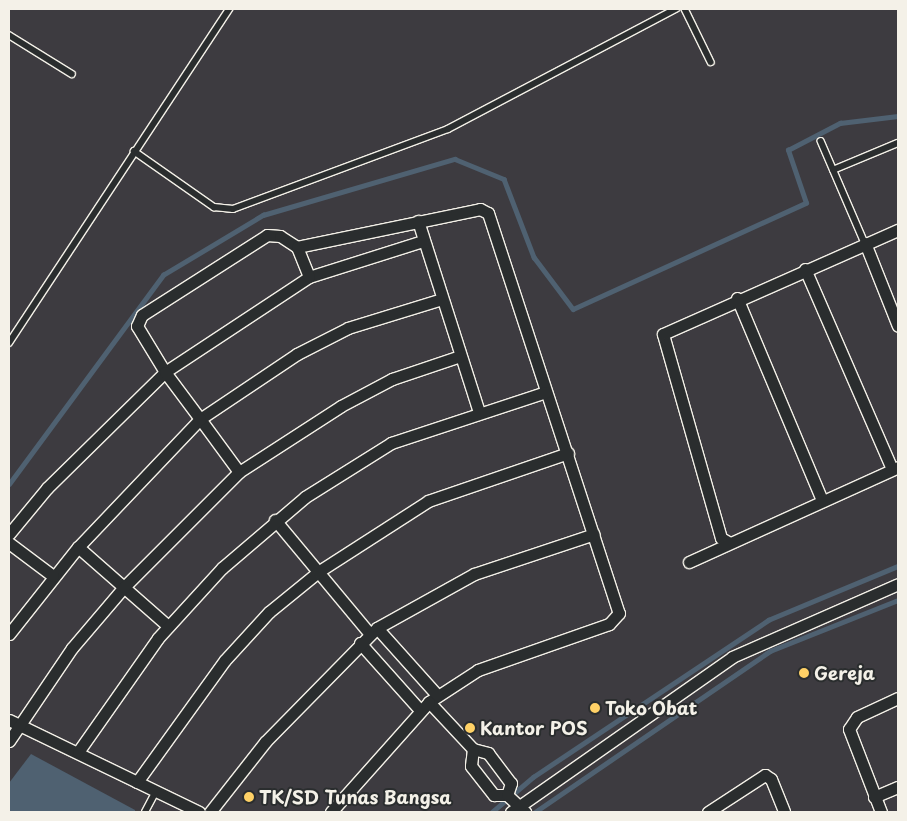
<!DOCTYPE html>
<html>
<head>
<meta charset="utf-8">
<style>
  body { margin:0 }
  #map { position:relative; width:907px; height:821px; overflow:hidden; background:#3d3b40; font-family:"Playpen Sans",sans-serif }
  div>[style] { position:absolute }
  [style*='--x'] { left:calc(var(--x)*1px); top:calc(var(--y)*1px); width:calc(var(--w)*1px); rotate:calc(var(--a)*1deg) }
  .water>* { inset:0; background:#4f6171 }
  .stream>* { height:4.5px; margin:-2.25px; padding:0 2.25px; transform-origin:2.25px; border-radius:2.25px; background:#4f6171 }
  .roads { filter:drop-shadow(1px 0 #f4f1e8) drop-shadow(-1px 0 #f4f1e8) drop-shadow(0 1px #f4f1e8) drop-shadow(0 -1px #f4f1e8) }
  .service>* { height:5.5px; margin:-2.75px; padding:0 2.75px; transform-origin:2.75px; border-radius:2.75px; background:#2a2d2e }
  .minor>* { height:11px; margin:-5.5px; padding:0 5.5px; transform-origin:5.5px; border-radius:5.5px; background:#2a2d2e }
  .dots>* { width:14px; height:14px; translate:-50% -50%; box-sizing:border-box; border:2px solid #2a2d2e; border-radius:50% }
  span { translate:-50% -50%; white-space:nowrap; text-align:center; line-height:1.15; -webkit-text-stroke:4px #2a2d2e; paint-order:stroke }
  .poi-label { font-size:18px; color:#f4f1e8; font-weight:700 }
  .left { translate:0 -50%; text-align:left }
  .frame { position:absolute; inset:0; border:10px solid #f4f1e8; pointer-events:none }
</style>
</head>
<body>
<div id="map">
  <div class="water">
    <div style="clip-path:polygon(31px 754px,135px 810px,135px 812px,9px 812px,9px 783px)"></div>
  </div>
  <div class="stream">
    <div style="--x:9;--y:484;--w:260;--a:-53.6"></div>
    <div style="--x:163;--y:275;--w:117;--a:-31"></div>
    <div style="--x:263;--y:215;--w:200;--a:-16.3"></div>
    <div style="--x:455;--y:159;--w:53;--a:22.2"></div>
    <div style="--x:504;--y:179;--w:84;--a:69"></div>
    <div style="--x:534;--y:257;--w:65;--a:53.1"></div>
    <div style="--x:573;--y:309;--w:256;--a:-24.5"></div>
    <div style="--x:806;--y:203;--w:56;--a:-108.8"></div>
    <div style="--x:788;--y:150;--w:59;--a:-27.4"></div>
    <div style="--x:840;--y:123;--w:58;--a:-6.9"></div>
    <div style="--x:492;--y:812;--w:54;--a:-40.5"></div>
    <div style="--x:533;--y:777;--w:283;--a:-33.7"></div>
    <div style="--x:768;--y:620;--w:141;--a:-22.6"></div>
    <div style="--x:535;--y:812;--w:285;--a:-34.4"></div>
    <div style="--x:770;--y:651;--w:138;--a:-21.7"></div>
  </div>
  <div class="roads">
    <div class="service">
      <div style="--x:685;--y:9;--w:59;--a:63.9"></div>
      <div style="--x:9;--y:35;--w:74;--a:31.8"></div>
      <div style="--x:821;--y:141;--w:111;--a:66.7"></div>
      <div style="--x:134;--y:151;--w:98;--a:35"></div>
      <div style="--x:214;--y:207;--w:19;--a:6"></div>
      <div style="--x:233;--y:209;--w:229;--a:-20.4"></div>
      <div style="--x:448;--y:129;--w:258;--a:-27.8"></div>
      <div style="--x:833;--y:170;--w:70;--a:-22.6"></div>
      <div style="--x:9;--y:343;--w:400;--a:-56.6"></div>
      <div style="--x:145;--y:812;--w:24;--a:-62"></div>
    </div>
    <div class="minor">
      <div style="--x:418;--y:221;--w:201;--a:72.3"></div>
      <div style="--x:423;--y:241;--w:120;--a:162.5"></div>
      <div style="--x:309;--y:277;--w:173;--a:146.6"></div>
      <div style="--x:165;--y:372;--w:54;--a:-121.3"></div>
      <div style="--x:137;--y:326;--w:12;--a:-66"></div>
      <div style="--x:142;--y:315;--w:148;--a:-32.6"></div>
      <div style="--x:267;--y:235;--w:13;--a:4"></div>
      <div style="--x:280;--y:236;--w:20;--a:33"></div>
      <div style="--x:297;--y:247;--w:187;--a:-11.7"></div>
      <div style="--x:480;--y:209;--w:9;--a:27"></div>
      <div style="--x:488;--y:213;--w:421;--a:71.9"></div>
      <div style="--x:619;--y:613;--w:15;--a:132"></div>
      <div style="--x:609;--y:624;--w:139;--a:160.7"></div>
      <div style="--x:478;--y:670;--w:59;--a:146.9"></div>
      <div style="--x:429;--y:702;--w:64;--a:46.9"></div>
      <div style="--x:473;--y:749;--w:16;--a:15"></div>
      <div style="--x:488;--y:753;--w:38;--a:53"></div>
      <div style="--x:511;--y:783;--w:13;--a:108"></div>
      <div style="--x:865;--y:243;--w:89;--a:68.3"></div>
      <div style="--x:297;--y:247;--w:32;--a:68"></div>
      <div style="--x:805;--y:269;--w:218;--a:66.5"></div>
      <div style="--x:737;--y:298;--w:219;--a:67.2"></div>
      <div style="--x:239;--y:472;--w:66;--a:-126.3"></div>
      <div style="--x:200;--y:419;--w:117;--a:-33.8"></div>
      <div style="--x:297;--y:354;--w:57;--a:-27"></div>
      <div style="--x:348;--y:328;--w:98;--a:-17.1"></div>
      <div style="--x:275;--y:520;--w:148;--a:50.2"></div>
      <div style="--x:9;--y:534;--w:60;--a:-50.4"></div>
      <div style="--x:47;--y:488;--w:165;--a:-44.5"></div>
      <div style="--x:165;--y:372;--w:59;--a:53.3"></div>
      <div style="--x:200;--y:419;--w:177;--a:133.6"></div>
      <div style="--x:78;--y:547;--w:111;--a:128.4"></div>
      <div style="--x:728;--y:542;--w:8;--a:-150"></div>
      <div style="--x:721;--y:538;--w:212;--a:-105.9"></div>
      <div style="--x:663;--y:334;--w:257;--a:-23.9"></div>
      <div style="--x:9;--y:543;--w:55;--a:36.9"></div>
      <div style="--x:78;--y:547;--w:120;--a:41.3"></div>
      <div style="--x:689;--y:562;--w:230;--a:-24.4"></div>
      <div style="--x:377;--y:628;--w:91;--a:48.1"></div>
      <div style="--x:360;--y:643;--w:90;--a:48.2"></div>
      <div style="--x:9;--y:720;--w:211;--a:25.8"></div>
      <div style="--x:9;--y:741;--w:112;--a:-55.9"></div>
      <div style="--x:72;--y:648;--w:80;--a:-49.6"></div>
      <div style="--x:124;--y:587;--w:163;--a:-45"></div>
      <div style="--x:239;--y:472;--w:121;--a:-32.9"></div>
      <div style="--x:341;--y:406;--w:58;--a:-27.9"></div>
      <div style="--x:392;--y:379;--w:72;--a:-18.7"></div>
      <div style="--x:473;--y:749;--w:17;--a:97"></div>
      <div style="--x:471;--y:766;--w:37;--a:52"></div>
      <div style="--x:494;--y:795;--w:13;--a:0"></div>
      <div style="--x:507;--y:795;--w:25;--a:43"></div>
      <div style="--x:78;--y:752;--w:139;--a:-54.9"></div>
      <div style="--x:158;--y:638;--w:95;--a:-47.6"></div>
      <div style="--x:222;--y:568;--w:109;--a:-40.5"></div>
      <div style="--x:305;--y:497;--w:102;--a:-32.1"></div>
      <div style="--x:391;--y:443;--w:163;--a:-18.2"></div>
      <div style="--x:137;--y:782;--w:150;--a:-54.2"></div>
      <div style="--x:225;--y:660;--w:65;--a:-47.5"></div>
      <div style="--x:269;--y:612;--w:63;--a:-39.2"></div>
      <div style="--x:318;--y:572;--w:131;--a:-32.8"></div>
      <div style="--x:428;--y:501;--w:148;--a:-18.9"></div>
      <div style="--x:874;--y:797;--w:26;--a:-23"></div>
      <div style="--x:210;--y:812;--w:89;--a:-51.8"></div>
      <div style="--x:265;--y:742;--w:160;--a:-45.5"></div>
      <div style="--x:377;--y:628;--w:111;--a:-29.1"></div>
      <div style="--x:474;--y:574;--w:126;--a:-18.4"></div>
      <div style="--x:331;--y:812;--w:147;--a:-48.3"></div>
      <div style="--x:511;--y:812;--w:270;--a:-35"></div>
      <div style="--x:732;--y:657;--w:181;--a:-23.7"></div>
      <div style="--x:708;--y:812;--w:68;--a:-33"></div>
      <div style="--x:765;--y:775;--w:7;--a:34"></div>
      <div style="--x:771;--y:779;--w:35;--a:68"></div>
      <div style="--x:881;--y:812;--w:89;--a:-111.1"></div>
      <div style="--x:849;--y:729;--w:14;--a:-56"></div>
      <div style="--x:857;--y:717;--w:45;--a:-24.9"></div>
    </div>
  </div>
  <div class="dots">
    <div style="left:804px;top:673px;background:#ffd166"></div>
    <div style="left:595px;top:708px;background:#ffd166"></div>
    <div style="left:470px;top:728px;background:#ffd166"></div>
    <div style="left:249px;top:797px;background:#ffd166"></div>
  </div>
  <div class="poi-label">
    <span class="left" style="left:814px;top:673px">Gereja</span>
    <span class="left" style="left:605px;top:708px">Toko Obat</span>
    <span class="left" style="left:480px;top:728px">Kantor POS</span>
    <span class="left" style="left:259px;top:797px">TK/SD Tunas Bangsa</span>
  </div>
  <div class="frame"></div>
</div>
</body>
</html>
